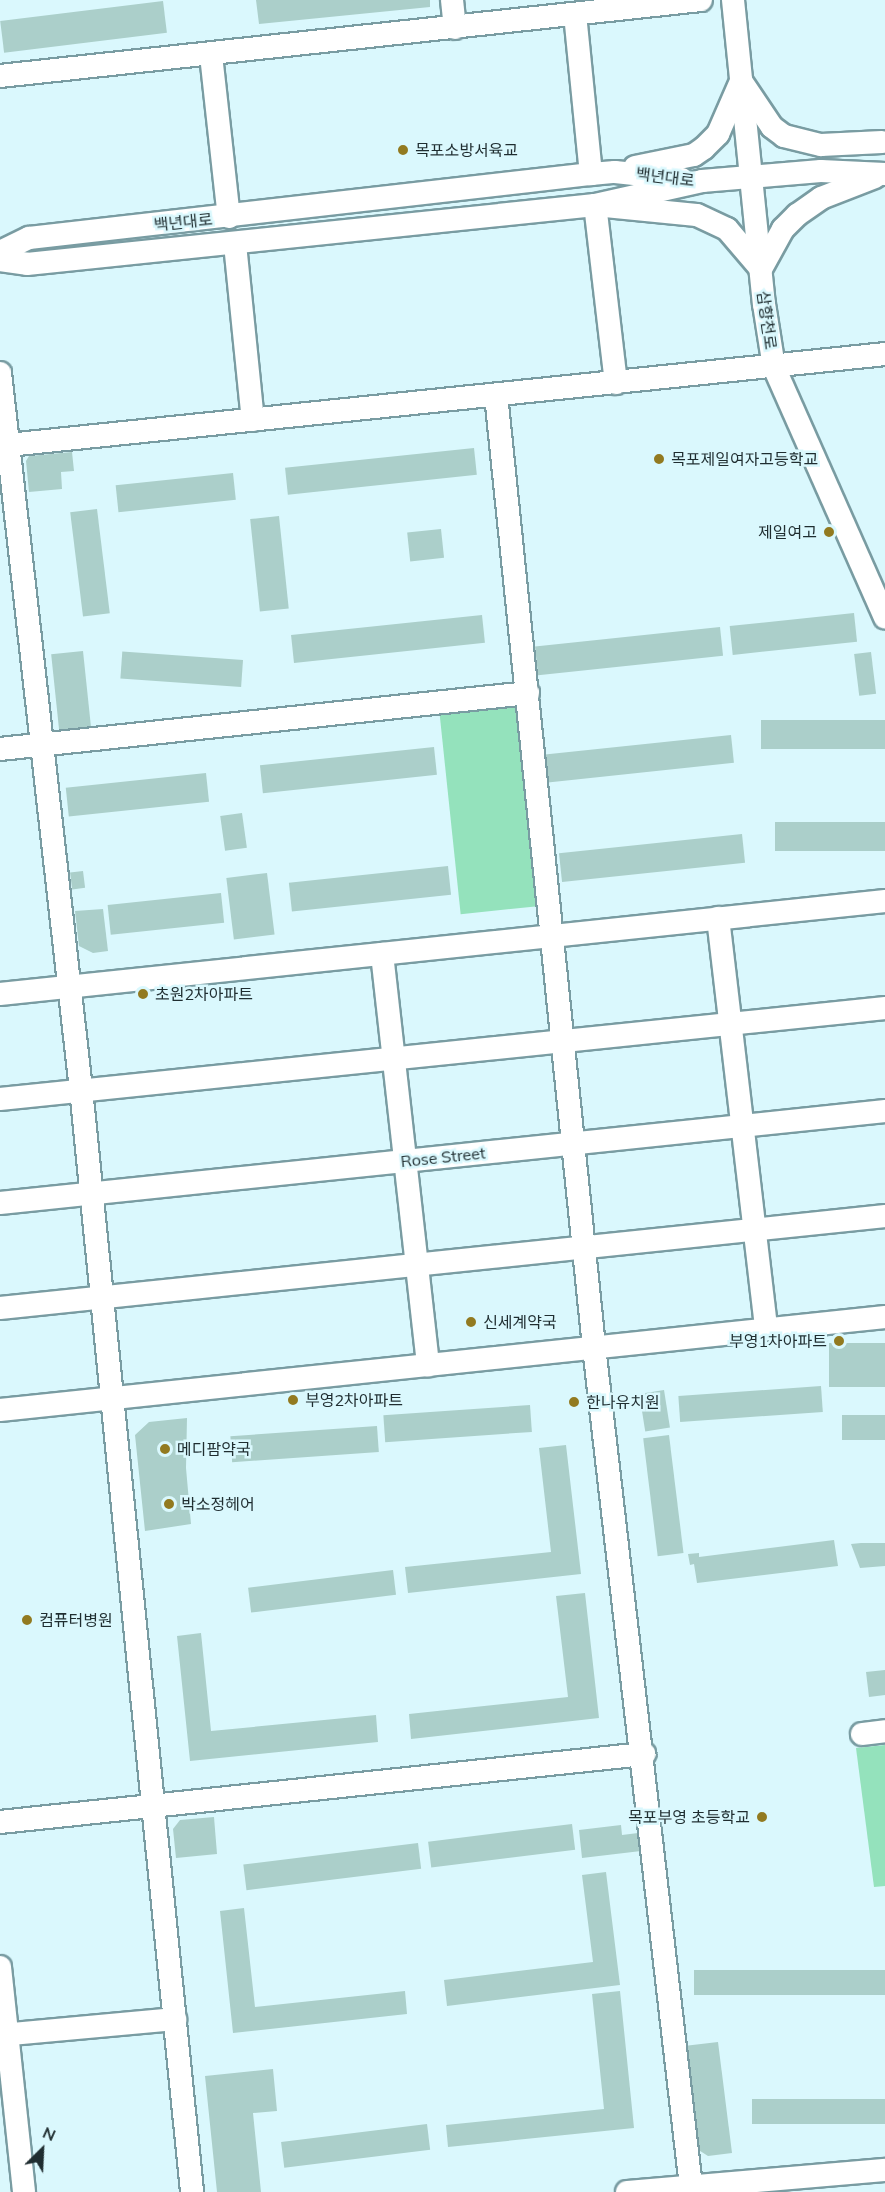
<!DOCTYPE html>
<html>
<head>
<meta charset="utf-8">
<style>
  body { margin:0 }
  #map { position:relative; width:885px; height:2192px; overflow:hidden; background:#daf8fd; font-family:Mulish,"Noto Sans KR",sans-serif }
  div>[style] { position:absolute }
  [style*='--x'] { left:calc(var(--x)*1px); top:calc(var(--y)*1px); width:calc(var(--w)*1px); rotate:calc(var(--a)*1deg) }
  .green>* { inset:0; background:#94e2bc; transform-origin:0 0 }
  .building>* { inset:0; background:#abcfca; transform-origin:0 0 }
  .roads { filter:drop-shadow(2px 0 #799ca2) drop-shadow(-2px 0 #799ca2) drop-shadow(0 2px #799ca2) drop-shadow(0 -2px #799ca2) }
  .minor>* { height:22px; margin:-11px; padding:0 11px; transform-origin:11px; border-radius:11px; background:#fff }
  .dots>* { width:16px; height:16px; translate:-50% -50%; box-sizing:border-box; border:3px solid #daf8fd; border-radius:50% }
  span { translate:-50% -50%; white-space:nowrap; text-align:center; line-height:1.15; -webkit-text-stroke:5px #daf8fd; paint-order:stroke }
  .poi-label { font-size:16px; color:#1f2d30 }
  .left { translate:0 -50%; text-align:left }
  .right { translate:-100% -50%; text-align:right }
  .street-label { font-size:16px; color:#1f2d30 }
  .north { position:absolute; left:12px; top:2120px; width:60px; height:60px; -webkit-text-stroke:4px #daf8fd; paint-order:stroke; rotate:24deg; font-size:16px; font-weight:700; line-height:24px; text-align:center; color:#1f2d30 }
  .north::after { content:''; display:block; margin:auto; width:21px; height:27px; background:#1f2d30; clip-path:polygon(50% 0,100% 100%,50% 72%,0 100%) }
</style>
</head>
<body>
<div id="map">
  <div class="green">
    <div style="left:519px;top:704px;width:203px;height:80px;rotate:84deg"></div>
    <div style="clip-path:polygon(885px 1745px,885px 1886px,874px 1887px,856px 1748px)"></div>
  </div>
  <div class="building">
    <div style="clip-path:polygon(256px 0,430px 0,430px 7px,259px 24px)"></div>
    <div style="left:163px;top:1px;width:32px;height:164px;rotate:83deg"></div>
    <div style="left:474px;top:448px;width:27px;height:190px;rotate:84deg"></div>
    <div style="clip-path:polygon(72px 452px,74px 471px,61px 472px,62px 489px,29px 492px,26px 461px,29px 456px)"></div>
    <div style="left:233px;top:473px;width:27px;height:118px;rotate:84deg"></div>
    <div style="left:97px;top:509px;width:105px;height:27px;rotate:83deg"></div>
    <div style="left:279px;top:516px;width:93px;height:29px;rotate:84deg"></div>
    <div style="left:441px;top:529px;width:29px;height:34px;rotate:84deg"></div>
    <div style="left:854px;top:613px;width:29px;height:125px;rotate:84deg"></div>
    <div style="left:482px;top:615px;width:28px;height:192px;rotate:84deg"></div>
    <div style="left:720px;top:627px;width:29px;height:186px;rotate:84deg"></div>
    <div style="left:83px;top:651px;width:76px;height:32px;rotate:84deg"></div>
    <div style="left:871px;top:652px;width:42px;height:17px;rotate:83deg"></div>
    <div style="left:243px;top:660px;width:27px;height:121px;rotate:94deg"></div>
    <div style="left:885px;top:720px;width:29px;height:124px;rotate:90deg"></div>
    <div style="left:731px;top:735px;width:28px;height:187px;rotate:84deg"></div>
    <div style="left:434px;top:747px;width:28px;height:175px;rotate:84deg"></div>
    <div style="left:206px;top:773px;width:29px;height:141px;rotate:84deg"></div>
    <div style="left:242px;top:813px;width:35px;height:22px;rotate:82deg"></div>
    <div style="left:885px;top:822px;width:29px;height:110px;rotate:90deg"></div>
    <div style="left:742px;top:834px;width:29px;height:184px;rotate:84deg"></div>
    <div style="left:448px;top:866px;width:29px;height:160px;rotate:84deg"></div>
    <div style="left:83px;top:871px;width:17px;height:13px;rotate:83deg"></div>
    <div style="left:267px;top:873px;width:62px;height:41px;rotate:83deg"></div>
    <div style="left:221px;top:893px;width:30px;height:114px;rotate:84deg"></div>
    <div style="clip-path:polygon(103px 909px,108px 951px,93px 953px,79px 946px,75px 911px)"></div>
    <div style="left:885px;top:1343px;width:44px;height:56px;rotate:90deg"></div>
    <div style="left:821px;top:1386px;width:26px;height:143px;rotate:86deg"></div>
    <div style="left:664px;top:1390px;width:38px;height:25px;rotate:81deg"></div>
    <div style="left:530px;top:1405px;width:27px;height:147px;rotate:86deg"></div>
    <div style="left:885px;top:1415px;width:25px;height:43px;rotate:90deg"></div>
    <div style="clip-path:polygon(187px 1418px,186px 1468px,191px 1524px,145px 1531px,135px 1435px,149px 1422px)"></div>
    <div style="left:377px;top:1426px;width:26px;height:147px;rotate:86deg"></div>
    <div style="left:669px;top:1435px;width:119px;height:26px;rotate:83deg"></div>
    <div style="clip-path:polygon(566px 1445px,581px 1574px,408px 1593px,405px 1567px,551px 1552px,539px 1448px)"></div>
    <div style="clip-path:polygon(834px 1540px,838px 1566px,697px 1583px,694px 1564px,690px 1565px,688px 1554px,699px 1553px,699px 1557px)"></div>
    <div style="clip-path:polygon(861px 1543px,885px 1543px,885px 1566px,860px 1568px,851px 1544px)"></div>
    <div style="left:393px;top:1570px;width:25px;height:146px;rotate:83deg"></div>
    <div style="clip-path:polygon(585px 1593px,599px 1718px,411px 1739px,409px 1714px,568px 1697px,556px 1596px)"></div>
    <div style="clip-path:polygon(201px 1633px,211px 1731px,376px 1715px,378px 1742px,190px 1761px,177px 1636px)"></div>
    <div style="clip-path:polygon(885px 1670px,885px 1695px,869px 1697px,866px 1672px)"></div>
    <div style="clip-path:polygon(214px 1817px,217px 1854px,176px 1858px,173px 1829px,180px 1820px)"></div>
    <div style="left:572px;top:1824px;width:26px;height:145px;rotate:83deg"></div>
    <div style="clip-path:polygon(621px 1825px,622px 1835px,638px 1833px,641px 1851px,582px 1858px,579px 1830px)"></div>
    <div style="left:418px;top:1843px;width:26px;height:176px;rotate:83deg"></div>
    <div style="clip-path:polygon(606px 1872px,620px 1985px,447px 2006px,444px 1980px,593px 1962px,582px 1875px)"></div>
    <div style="clip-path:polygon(244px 1908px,255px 2007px,405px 1991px,407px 2014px,233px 2033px,220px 1911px)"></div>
    <div style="left:885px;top:1970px;width:25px;height:191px;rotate:90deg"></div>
    <div style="clip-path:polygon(620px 1991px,634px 2128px,448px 2147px,446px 2125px,604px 2109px,592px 1994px)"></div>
    <div style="clip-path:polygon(718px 2042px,732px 2153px,708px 2156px,697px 2149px,684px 2046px)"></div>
    <div style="clip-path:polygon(273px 2069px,277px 2111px,253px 2113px,261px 2192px,217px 2192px,205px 2076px)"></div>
    <div style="left:885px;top:2099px;width:25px;height:133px;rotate:90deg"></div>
    <div style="left:427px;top:2124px;width:26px;height:147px;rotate:83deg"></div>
  </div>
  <div class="roads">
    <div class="minor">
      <div style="--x:452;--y:0;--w:28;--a:84"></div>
      <div style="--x:733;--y:0;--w:306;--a:84.2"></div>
      <div style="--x:764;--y:304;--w:64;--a:81"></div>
      <div style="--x:774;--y:367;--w:274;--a:66.1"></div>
      <div style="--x:575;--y:14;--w:161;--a:84.3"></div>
      <div style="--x:211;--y:55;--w:163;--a:83.7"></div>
      <div style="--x:0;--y:76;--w:705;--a:-6.19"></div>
      <div style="--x:635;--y:167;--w:60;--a:-11.5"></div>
      <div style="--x:694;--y:155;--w:12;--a:-35"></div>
      <div style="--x:704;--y:148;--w:20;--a:-45"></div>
      <div style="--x:718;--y:134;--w:58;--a:-66.5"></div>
      <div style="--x:741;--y:81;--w:55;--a:56"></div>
      <div style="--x:772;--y:127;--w:15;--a:37"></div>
      <div style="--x:784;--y:136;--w:38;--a:14"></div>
      <div style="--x:821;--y:145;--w:61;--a:-2.8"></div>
      <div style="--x:235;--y:244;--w:177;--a:84.2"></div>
      <div style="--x:0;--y:252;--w:32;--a:-26"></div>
      <div style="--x:29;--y:238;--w:566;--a:-6.5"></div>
      <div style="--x:591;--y:174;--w:24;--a:-5"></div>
      <div style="--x:615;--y:172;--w:67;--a:6"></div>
      <div style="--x:0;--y:260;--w:27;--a:8"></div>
      <div style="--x:27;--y:264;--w:571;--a:-5.93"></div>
      <div style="--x:595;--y:205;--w:110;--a:-12.6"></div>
      <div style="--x:702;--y:181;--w:119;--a:-4.8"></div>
      <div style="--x:821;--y:171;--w:64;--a:2.7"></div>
      <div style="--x:0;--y:373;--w:721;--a:83.55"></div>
      <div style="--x:81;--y:1089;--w:1109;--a:84.25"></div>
      <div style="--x:616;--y:383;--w:179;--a:-96.7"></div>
      <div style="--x:595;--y:205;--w:102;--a:5.6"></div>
      <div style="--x:697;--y:215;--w:33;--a:25"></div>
      <div style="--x:727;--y:229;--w:52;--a:49.6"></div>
      <div style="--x:761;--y:269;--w:46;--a:-61.2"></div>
      <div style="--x:783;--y:229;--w:20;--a:-45"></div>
      <div style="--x:797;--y:215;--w:29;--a:-35"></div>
      <div style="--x:821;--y:198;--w:58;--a:-21.3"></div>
      <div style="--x:496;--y:395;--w:957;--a:84.12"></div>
      <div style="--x:594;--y:1347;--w:845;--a:83.41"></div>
      <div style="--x:8;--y:445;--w:882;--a:-5.92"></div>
      <div style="--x:0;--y:749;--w:531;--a:-6.05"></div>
      <div style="--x:718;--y:918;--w:414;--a:83.3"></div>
      <div style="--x:382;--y:954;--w:414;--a:83.6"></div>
      <div style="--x:0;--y:994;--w:890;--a:-6"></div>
      <div style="--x:0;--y:1099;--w:890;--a:-5.87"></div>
      <div style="--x:0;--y:1203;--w:890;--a:-5.93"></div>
      <div style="--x:0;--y:1308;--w:890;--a:-5.93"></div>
      <div style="--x:0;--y:1410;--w:890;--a:-6"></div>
      <div style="--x:862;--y:1734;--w:23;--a:-7"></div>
      <div style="--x:0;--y:1822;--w:648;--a:-6.03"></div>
      <div style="--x:0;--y:1967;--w:226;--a:83.9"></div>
      <div style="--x:0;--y:2035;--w:176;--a:-5.2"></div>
      <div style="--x:627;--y:2192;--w:259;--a:-4.9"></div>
    </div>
  </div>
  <div class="dots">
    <div style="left:403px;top:150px;background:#927a20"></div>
    <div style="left:659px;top:459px;background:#927a20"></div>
    <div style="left:829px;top:532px;background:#927a20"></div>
    <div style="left:143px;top:994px;background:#927a20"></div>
    <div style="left:471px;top:1322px;background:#927a20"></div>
    <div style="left:839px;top:1341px;background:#927a20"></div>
    <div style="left:293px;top:1400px;background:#927a20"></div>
    <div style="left:574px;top:1402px;background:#927a20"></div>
    <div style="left:165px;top:1449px;background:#927a20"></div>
    <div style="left:169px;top:1504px;background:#927a20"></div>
    <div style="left:27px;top:1620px;background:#927a20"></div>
    <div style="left:762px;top:1817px;background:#927a20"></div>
  </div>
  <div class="poi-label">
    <span class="left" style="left:415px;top:150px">목포소방서육교</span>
    <span class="left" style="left:671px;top:459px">목포제일여자고등학교</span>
    <span class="right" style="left:817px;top:532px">제일여고</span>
    <span class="left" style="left:155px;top:994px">초원2차아파트</span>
    <span class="left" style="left:483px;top:1322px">신세계약국</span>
    <span class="right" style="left:827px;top:1341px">부영1차아파트</span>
    <span class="left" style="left:305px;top:1400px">부영2차아파트</span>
    <span class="left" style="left:586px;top:1402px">한나유치원</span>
    <span class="left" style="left:177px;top:1449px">메디팜약국</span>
    <span class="left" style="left:181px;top:1504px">박소정헤어</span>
    <span class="left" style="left:39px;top:1620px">컴퓨터병원</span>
    <span class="right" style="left:750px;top:1817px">목포부영 초등학교</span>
  </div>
  <div class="street-label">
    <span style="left:665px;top:177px;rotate:7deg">백년대로</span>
    <span style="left:183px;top:222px;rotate:-6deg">백년대로</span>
    <span style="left:767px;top:320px;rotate:82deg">삼향천로</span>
    <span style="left:443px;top:1157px;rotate:-6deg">Rose Street</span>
  </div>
  <div class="north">N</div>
</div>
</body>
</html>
